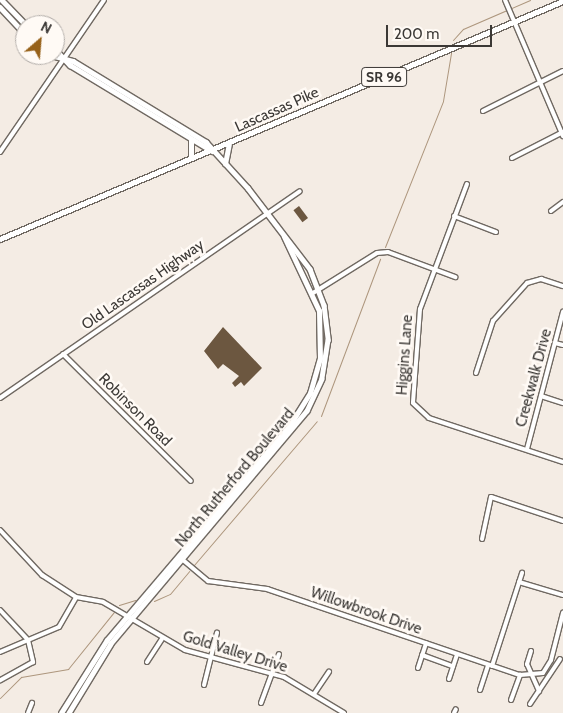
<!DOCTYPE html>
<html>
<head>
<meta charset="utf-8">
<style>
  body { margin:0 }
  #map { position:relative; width:563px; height:713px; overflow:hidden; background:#f4ece4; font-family:Cabin,sans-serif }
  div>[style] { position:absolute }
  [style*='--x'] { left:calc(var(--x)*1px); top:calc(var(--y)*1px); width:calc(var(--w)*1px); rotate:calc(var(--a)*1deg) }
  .stream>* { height:1px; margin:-0.5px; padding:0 0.5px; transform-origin:0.5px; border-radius:0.5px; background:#ad967d }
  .building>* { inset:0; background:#6c5740; transform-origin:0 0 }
  .roads { filter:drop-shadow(1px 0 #706962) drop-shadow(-1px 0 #706962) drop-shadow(0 1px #706962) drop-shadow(0 -1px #706962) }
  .minor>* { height:4px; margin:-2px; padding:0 2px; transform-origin:2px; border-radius:2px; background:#fff }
  .major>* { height:4.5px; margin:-2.25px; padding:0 2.25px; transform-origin:2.25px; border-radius:2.25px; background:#fff }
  span { translate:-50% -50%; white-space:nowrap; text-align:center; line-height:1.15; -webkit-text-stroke:5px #fffaf5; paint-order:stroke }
  .shield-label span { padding:1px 4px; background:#fffaf5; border:1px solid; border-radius:4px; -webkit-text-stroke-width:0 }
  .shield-label { font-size:14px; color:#3b3835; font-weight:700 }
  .street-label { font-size:15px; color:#3b3835 }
  .north { position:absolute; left:15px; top:15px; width:50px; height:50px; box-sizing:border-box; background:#fffaf5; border:1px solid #b1aca8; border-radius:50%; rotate:27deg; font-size:14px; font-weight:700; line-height:20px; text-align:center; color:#3b3835 }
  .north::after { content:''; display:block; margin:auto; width:18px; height:22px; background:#976119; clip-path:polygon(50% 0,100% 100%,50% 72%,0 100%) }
  .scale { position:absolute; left:386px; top:25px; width:106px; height:22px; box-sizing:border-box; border:2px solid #3b3835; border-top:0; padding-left:6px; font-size:15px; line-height:18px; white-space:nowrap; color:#3b3835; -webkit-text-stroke:4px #fffaf5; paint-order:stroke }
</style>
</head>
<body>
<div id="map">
  <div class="stream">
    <div style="--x:453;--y:40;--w:15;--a:-48"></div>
    <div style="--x:463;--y:29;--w:73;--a:-23.4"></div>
    <div style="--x:385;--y:247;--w:157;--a:-68.3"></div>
    <div style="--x:443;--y:101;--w:49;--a:-80.5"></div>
    <div style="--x:321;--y:416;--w:168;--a:-69.4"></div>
    <div style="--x:194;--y:565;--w:189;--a:-49.5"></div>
    <div style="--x:154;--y:601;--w:17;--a:-24"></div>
    <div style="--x:170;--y:594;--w:30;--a:-50"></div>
    <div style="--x:119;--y:605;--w:17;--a:-17"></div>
    <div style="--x:0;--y:698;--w:30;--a:-45"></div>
    <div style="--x:21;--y:677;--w:48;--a:-9.7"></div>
    <div style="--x:68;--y:669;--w:73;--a:-51.1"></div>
  </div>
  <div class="building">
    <div style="left:299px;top:206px;width:15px;height:7px;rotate:53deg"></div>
    <div style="clip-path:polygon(223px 327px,262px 368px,244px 386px,241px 382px,235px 387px,232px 383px,239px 376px,223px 364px,218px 369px,204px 351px)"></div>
  </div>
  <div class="roads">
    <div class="minor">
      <div style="--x:505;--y:0;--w:148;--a:66.9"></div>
      <div style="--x:483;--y:111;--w:89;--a:-26.6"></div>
      <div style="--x:0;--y:152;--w:184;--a:-55.6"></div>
      <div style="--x:512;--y:158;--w:57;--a:-27"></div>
      <div style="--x:467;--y:184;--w:134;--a:110.6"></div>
      <div style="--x:420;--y:309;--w:94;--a:94.3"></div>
      <div style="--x:413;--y:403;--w:22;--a:43"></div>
      <div style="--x:429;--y:418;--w:141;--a:18.2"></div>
      <div style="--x:551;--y:211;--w:15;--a:-37"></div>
      <div style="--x:454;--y:216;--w:45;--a:20.9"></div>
      <div style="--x:313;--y:293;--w:75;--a:-32"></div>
      <div style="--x:377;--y:253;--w:11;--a:-5"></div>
      <div style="--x:388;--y:252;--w:72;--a:20.5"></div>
      <div style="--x:555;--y:343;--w:8;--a:14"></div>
      <div style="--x:63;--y:354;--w:180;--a:44.8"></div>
      <div style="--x:476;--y:373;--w:55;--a:-71.9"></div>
      <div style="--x:493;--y:321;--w:51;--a:-48.2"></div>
      <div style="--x:527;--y:283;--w:15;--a:-16"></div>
      <div style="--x:541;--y:279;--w:23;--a:18"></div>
      <div style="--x:541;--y:396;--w:23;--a:18"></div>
      <div style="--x:0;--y:398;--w:364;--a:-34.6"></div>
      <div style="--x:527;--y:449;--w:142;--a:-75.3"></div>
      <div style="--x:0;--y:530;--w:62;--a:47"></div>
      <div style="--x:42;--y:575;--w:40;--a:32.9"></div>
      <div style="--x:76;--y:597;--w:27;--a:10"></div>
      <div style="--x:103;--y:602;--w:95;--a:30.3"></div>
      <div style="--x:185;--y:650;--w:103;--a:15.3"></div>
      <div style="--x:284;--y:677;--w:70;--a:31"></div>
      <div style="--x:482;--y:539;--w:43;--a:-77.9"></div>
      <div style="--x:491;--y:497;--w:76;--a:18.4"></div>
      <div style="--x:183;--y:560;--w:33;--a:40"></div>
      <div style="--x:208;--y:581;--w:60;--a:7.7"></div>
      <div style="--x:267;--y:589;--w:267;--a:18.8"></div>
      <div style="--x:520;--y:675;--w:23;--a:-5"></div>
      <div style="--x:543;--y:673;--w:15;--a:-58"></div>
      <div style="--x:551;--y:660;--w:49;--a:-75.7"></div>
      <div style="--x:519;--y:582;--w:46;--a:16.5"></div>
      <div style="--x:0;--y:610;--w:41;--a:47"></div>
      <div style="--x:28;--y:640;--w:23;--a:77"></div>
      <div style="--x:33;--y:662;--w:38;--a:151"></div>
      <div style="--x:531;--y:651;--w:14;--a:107"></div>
      <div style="--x:527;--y:664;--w:30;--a:66"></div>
      <div style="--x:0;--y:652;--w:64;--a:-23"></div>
      <div style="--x:59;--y:627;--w:34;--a:-60"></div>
      <div style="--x:422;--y:655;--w:33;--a:20"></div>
      <div style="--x:147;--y:662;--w:27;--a:-57"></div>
      <div style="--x:492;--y:666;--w:98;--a:-72.1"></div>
      <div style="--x:418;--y:668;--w:26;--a:-72"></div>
      <div style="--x:449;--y:679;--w:26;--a:-72"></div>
      <div style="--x:204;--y:685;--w:54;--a:-76"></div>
      <div style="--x:480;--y:690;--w:26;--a:-72"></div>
      <div style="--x:314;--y:694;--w:27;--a:-56"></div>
      <div style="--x:511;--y:700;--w:27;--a:-70"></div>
      <div style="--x:261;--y:703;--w:52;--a:-69.8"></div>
      <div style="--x:530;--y:704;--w:54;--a:-56.3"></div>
      <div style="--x:28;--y:713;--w:11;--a:-68"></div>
      <div style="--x:454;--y:713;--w:4;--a:-63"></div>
    </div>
    <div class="major">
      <div style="--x:2;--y:0;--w:35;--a:46"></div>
      <div style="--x:0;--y:7;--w:37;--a:47"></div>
      <div style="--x:55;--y:49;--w:22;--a:47"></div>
      <div style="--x:70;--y:65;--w:166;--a:31.2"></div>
      <div style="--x:51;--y:55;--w:23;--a:15"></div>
      <div style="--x:73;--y:61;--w:156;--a:31.3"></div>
      <div style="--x:206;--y:142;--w:62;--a:47.6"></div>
      <div style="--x:248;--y:188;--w:102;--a:52.6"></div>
      <div style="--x:310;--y:269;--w:39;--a:69"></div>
      <div style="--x:324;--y:305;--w:35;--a:83"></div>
      <div style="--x:328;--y:340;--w:39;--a:99"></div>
      <div style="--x:322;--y:379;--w:35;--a:115"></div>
      <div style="--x:307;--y:411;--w:304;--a:130.1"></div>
      <div style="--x:111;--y:644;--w:81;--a:121.3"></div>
      <div style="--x:191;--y:158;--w:18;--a:-90"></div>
      <div style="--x:225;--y:164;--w:20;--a:-79"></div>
      <div style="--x:0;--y:239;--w:611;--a:-22.92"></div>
      <div style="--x:61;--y:713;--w:86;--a:-57.8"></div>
      <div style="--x:107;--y:640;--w:282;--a:-49.6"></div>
      <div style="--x:290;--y:425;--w:38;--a:-58"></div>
      <div style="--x:310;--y:393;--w:35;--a:-74"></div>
      <div style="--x:320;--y:359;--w:48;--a:-91.2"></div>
      <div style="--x:319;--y:311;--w:82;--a:-115.3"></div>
    </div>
  </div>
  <div class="shield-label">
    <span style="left:384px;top:77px">SR 96</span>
  </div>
  <div class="street-label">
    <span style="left:277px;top:110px;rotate:-24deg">Lascassas Pike</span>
    <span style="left:143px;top:285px;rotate:-35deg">Old Lascassas Highway</span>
    <span style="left:405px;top:355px;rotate:-86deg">Higgins Lane</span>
    <span style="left:534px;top:378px;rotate:-75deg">Creekwalk Drive</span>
    <span style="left:135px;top:410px;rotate:45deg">Robinson Road</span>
    <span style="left:235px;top:478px;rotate:-50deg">North Rutherford Boulevard</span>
    <span style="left:366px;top:611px;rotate:19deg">Willowbrook Drive</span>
    <span style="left:235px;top:652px;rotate:17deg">Gold Valley Drive</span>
  </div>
  <div class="north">N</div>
  <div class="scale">200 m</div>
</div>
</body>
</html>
